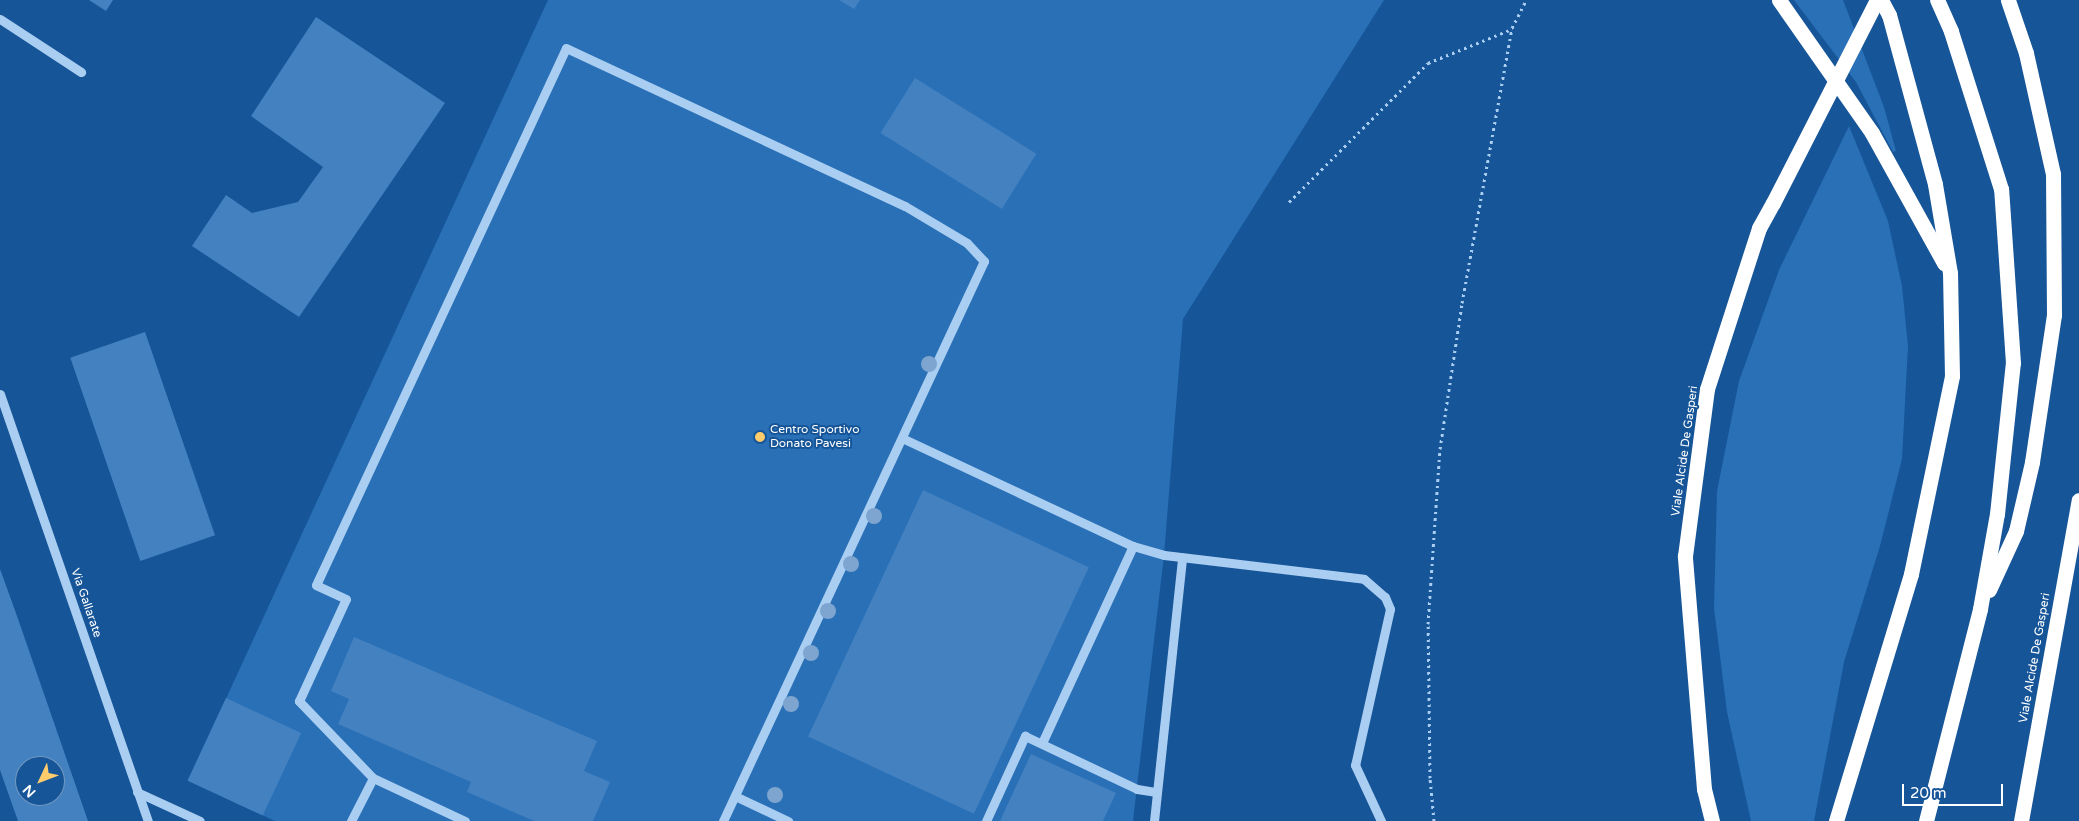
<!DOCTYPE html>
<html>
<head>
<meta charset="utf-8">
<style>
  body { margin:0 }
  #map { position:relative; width:2079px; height:821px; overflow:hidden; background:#165598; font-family:"Varela Round",sans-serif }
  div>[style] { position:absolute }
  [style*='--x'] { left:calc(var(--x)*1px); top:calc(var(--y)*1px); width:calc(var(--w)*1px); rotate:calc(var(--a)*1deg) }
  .green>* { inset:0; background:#2970b6 }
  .building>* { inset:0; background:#4481c1; transform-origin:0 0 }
  .path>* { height:3px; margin-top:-1.5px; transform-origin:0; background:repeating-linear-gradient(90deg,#aacef2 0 2.5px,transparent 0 6.5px) }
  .minor>* { height:9px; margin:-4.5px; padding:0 4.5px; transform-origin:4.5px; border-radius:4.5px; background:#aacef2 }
  .highway>* { height:15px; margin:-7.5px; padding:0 7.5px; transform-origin:7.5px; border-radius:7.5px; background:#fff }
  .highway-bridge>* { height:15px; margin:-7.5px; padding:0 7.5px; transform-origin:7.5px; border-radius:7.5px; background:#fff }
  .trees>* { width:16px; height:16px; margin:-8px; border-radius:50%; background:#7da5cf }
  .dots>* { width:14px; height:14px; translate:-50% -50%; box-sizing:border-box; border:2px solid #165598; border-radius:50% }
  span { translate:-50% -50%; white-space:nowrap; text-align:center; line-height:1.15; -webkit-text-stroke:4px #165598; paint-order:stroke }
  .poi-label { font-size:12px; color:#fff }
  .left { translate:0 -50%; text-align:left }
  .street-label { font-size:12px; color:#fff }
  .north { position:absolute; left:15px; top:756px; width:50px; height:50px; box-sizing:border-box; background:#165598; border:1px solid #7399c1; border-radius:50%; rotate:227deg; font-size:14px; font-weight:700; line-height:20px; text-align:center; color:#fff }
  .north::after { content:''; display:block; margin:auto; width:18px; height:22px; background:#ffcd6b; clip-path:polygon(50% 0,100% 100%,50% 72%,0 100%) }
  .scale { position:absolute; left:1902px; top:784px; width:101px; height:22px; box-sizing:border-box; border:2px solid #fff; border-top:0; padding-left:6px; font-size:15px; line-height:18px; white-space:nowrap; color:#fff; -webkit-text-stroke:4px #165598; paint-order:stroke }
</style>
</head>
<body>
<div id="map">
  <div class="green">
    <div style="clip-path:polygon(548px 0,1384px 0,1183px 319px,1164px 555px,1133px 821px,275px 821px,188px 781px)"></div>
    <div style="clip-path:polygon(1794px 0,1843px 0,1884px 107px,1896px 151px,1893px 152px,1856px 82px)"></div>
    <div style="clip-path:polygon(1849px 126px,1888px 221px,1902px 286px,1908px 346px,1902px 459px,1880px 546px,1844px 662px,1814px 821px,1751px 821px,1727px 712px,1714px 608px,1717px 491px,1739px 381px,1779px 270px)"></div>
  </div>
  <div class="building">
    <div style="clip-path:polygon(89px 0,113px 0,106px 11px)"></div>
    <div style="clip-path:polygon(839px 0,860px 0,854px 9px)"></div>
    <div style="clip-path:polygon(316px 17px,445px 103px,299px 317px,192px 246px,226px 195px,252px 213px,298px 202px,323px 167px,251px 116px)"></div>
    <div style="left:915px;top:78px;width:143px;height:65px;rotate:32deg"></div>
    <div style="left:145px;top:332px;width:215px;height:79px;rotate:71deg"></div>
    <div style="left:923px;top:490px;width:183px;height:272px;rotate:25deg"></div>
    <div style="clip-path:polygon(evenodd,0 569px,17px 616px,88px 821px,18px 821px,0 770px,0 569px,25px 766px,55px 766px,55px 796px,25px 796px,25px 766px)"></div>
    <div style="clip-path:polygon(354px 637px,597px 741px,584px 771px,610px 782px,593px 821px,534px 821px,467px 792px,471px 782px,338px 724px,349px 699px,331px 691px)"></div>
    <div style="left:226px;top:698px;width:83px;height:91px;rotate:25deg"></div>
    <div style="clip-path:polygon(1031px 754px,1116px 793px,1103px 821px,1000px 821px)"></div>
  </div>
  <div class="path">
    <div style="--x:1289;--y:202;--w:197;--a:-45"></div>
    <div style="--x:1428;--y:63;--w:91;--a:-22"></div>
    <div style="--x:1434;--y:821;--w:43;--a:-95.3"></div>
    <div style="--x:1430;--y:778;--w:154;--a:-90.7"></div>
    <div style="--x:1428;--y:624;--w:175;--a:-86.1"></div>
    <div style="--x:1440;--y:449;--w:148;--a:-81.4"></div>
    <div style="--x:1462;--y:303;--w:280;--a:-79.7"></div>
    <div style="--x:1512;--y:28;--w:31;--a:-63"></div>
  </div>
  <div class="minor">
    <div style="--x:0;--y:19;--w:97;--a:33.2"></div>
    <div style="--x:0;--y:394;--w:452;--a:70.9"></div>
    <div style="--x:902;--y:438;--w:255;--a:25.1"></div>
    <div style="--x:1133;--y:546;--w:217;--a:114.8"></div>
    <div style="--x:1133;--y:546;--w:32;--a:16"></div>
    <div style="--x:1164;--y:555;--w:201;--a:6.8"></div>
    <div style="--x:1364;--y:579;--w:28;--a:41"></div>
    <div style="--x:1385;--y:597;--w:13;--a:67"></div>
    <div style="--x:1390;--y:609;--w:160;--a:102.6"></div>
    <div style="--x:1355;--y:765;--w:62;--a:65.1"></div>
    <div style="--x:137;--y:792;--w:69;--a:24.7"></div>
    <div style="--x:735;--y:796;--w:59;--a:25.3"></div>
    <div style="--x:351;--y:821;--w:48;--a:-62.9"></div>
    <div style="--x:465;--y:821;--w:102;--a:-154.9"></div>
    <div style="--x:373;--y:778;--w:107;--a:-133.9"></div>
    <div style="--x:299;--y:701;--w:112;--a:-65.3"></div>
    <div style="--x:346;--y:599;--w:33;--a:-155"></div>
    <div style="--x:316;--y:585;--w:592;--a:-65.04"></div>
    <div style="--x:566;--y:48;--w:374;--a:25"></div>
    <div style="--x:905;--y:206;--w:72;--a:30.8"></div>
    <div style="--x:967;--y:243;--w:25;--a:47"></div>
    <div style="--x:984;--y:261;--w:618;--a:114.99"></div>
    <div style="--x:986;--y:821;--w:94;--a:-65.4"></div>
    <div style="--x:1025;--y:736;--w:124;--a:25.3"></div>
    <div style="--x:1137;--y:789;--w:20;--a:9"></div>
    <div style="--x:1154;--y:821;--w:265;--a:-83.9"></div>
  </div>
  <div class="highway">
    <div style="--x:1779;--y:0;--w:162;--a:55"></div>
    <div style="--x:1872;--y:133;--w:149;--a:61"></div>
    <div style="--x:1989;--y:590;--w:65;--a:-65.4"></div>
    <div style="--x:2016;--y:531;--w:71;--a:-76.9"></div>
    <div style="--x:2032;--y:462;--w:149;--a:-81.5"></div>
    <div style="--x:2054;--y:315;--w:141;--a:-90.4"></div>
    <div style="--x:2053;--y:174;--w:124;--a:-102.6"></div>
    <div style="--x:2026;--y:53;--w:56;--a:-108.8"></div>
    <div style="--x:1712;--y:821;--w:33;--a:-104"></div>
    <div style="--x:1704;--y:789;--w:234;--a:-94.7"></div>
    <div style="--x:1685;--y:556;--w:168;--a:-82.5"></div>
    <div style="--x:1707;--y:389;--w:169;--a:-72.1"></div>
    <div style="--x:1759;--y:228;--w:29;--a:-61"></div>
    <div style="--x:1836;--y:821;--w:258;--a:-73.1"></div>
    <div style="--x:1911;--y:574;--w:202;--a:-78.3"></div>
    <div style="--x:1952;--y:376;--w:103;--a:-91.1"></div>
    <div style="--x:1950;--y:273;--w:90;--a:-99.6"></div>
    <div style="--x:1935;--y:184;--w:175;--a:-105.2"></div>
    <div style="--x:1889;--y:15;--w:17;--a:-118"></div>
    <div style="--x:1926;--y:821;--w:219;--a:-75.7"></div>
    <div style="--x:1980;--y:609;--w:97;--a:-79.9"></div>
    <div style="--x:1997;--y:514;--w:152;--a:-84"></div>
    <div style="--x:2013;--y:363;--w:174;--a:-93.9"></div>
    <div style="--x:2001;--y:189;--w:166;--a:-107.6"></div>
    <div style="--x:1951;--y:31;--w:34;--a:-114"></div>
    <div style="--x:2021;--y:821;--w:326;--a:-79.8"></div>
  </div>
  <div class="highway-bridge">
    <div style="--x:1773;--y:203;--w:228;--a:-62.9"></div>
  </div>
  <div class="trees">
    <div style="left:929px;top:364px"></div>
    <div style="left:874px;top:516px"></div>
    <div style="left:851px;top:564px"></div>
    <div style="left:828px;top:611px"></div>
    <div style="left:811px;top:653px"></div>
    <div style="left:791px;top:704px"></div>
    <div style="left:775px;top:795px"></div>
  </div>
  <div class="dots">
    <div style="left:760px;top:437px;background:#ffcd6b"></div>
  </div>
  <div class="poi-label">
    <span class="left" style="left:770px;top:437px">Centro Sportivo<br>Donato Pavesi</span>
  </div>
  <div class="street-label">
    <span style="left:1685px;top:451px;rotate:-82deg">Viale Alcide De Gasperi</span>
    <span style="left:86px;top:603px;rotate:71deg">Via Gallarate</span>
    <span style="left:2035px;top:658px;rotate:-80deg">Viale Alcide De Gasperi</span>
  </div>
  <div class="north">N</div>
  <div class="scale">20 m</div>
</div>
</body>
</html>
